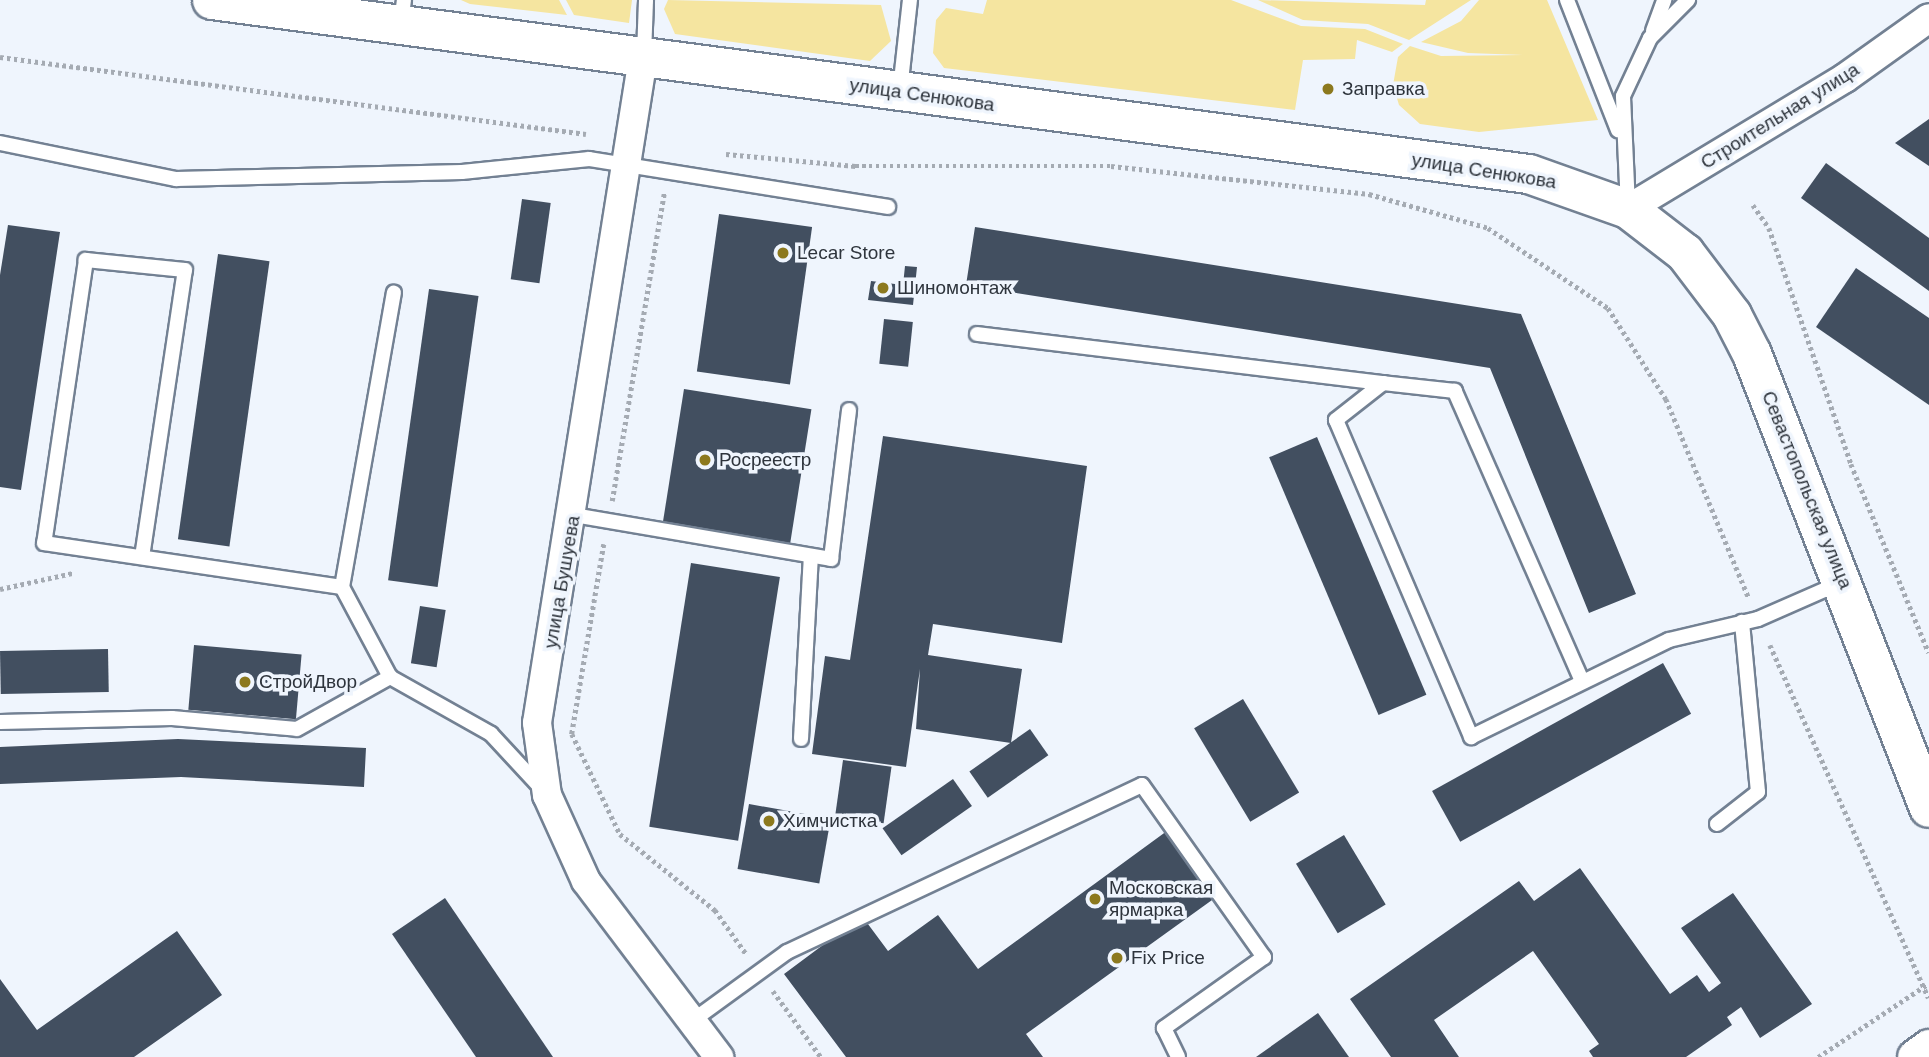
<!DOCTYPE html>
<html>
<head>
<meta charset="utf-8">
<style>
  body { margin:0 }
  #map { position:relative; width:1929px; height:1057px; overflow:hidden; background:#eff5fd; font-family:Helvetica,sans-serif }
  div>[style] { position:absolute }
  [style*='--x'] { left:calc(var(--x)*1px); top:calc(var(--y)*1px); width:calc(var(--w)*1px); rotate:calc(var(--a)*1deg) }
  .green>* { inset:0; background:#f5e5a0 }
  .building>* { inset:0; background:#424f60; transform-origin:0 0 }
  .path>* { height:4.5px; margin-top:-2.25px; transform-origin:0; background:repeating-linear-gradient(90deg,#a5abb3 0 3.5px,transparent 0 7px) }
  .roads { filter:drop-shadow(2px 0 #738193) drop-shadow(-2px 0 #738193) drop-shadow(0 2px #738193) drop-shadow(0 -2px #738193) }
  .service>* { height:14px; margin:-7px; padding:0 7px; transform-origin:7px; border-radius:7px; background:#fff }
  .minor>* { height:28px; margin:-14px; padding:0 14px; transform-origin:14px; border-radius:14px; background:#fff }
  .tertiary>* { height:35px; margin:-17.5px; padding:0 17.5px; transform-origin:17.5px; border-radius:17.5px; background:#fff }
  .secondary>* { height:38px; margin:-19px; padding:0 19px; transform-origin:19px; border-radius:19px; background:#fff }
  .dots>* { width:19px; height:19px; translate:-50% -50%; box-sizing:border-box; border:4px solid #eff5fd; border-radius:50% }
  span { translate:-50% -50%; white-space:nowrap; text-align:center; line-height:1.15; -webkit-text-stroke:7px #eff5fd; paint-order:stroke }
  .poi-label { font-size:19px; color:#2e343c }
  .left { translate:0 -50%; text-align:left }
  .street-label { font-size:19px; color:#2e343c }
</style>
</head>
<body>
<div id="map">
  <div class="green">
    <div style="clip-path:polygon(461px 0,559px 0,567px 15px,470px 4px)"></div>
    <div style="clip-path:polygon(566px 0,632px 0,629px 23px,574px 15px)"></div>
    <div style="clip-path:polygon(668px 0,881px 5px,891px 41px,870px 61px,675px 34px,664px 9px)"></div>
    <div style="clip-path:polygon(987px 0,1231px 0,1301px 26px,1365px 29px,1403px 44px,1392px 52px,1357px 40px,1355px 59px,1303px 60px,1295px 110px,944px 68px,933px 53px,936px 20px,946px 8px,983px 14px)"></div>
    <div style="clip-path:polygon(1258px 0,1425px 5px,1426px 0,1471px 0,1409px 40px,1368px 24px,1303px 20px)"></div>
    <div style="clip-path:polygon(1479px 0,1547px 0,1598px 120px,1479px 132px,1420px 124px,1399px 105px,1393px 85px,1398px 57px,1410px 46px,1441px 56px,1523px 55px,1468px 53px,1421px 42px,1461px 21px)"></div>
  </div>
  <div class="building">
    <div style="clip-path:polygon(1929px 119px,1929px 166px,1895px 143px)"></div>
    <div style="clip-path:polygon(1826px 163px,1929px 238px,1929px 291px,1801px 198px)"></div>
    <div style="left:522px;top:199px;width:29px;height:81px;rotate:8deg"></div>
    <div style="left:719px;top:214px;width:94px;height:159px;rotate:8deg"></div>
    <div style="clip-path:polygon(8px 225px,60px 232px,21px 490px,0 487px,0 275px)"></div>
    <div style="clip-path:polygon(975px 227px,1521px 314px,1636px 594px,1589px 613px,1490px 368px,966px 285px)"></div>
    <div style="left:218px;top:254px;width:52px;height:288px;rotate:8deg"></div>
    <div style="clip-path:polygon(905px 266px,917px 267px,913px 305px,868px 300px,871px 281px,903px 285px)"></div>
    <div style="clip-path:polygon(1856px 268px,1929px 318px,1929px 405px,1816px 327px)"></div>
    <div style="left:429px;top:289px;width:50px;height:294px;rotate:8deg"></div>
    <div style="left:884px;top:319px;width:29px;height:45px;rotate:6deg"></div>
    <div style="left:684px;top:389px;width:129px;height:139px;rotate:9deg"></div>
    <div style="clip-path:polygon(883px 436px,1087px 466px,1062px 643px,933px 624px,928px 655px,1022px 669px,1011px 743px,916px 729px,920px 669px,906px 767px,812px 754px,825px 656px,850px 660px)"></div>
    <div style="left:1317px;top:437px;width:280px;height:52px;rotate:67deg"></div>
    <div style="left:691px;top:563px;width:90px;height:267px;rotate:9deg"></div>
    <div style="left:420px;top:606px;width:26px;height:58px;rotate:9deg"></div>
    <div style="left:194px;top:645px;width:108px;height:65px;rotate:5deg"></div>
    <div style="left:108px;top:649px;width:43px;height:108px;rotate:89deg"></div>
    <div style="left:1663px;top:663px;width:58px;height:264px;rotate:61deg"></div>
    <div style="left:1243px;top:699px;width:109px;height:57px;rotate:59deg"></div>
    <div style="left:1030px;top:729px;width:32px;height:74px;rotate:55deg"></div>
    <div style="clip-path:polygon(178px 739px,366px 748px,364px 787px,181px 777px,0 784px,0 747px)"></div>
    <div style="left:843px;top:760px;width:49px;height:57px;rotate:8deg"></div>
    <div style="left:953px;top:779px;width:33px;height:86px;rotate:55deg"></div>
    <div style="left:749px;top:804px;width:83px;height:66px;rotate:10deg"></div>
    <div style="clip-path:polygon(1171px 828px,1219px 895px,1026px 1034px,1043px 1057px,846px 1057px,784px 974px,862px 916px,888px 951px,938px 915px,978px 969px)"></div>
    <div style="left:1344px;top:835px;width:81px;height:56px;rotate:59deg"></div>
    <div style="clip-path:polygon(1580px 868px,1670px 994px,1697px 975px,1709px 992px,1721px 983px,1681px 928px,1733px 893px,1812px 1004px,1760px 1038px,1741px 1007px,1727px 1017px,1732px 1025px,1686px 1057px,1593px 1057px,1589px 1051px,1599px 1044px,1533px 951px,1434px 1020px,1459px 1057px,1391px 1057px,1350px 999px,1519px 881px,1534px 901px)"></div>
    <div style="clip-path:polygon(445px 898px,553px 1057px,476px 1057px,392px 934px)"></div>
    <div style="clip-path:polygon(177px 931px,222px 995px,134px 1057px,0 1057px,0 979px,37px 1030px)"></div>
    <div style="clip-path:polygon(1318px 1013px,1349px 1057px,1256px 1057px)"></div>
  </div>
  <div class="path">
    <div style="--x:0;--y:57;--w:591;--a:7.49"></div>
    <div style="--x:726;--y:154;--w:130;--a:5.3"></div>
    <div style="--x:855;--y:166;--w:256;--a:0"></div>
    <div style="--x:1111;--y:166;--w:260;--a:6.2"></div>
    <div style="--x:1369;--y:194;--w:124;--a:15.9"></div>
    <div style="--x:1488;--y:228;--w:144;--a:33.7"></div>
    <div style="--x:1608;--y:308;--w:108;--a:57.5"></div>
    <div style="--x:1666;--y:399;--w:216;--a:67.4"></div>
    <div style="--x:1753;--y:205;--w:28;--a:55"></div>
    <div style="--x:1769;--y:228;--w:250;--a:70.8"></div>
    <div style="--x:1851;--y:464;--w:204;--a:67.6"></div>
    <div style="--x:612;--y:501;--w:313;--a:-80.4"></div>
    <div style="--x:604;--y:544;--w:193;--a:99.6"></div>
    <div style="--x:572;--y:734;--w:111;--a:64.4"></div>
    <div style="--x:620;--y:834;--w:122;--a:38.7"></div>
    <div style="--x:715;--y:910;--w:55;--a:54.6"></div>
    <div style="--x:0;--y:589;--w:75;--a:-12.4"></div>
    <div style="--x:1770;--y:645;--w:387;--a:65.8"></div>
    <div style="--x:773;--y:991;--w:82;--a:54"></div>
    <div style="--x:1818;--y:1057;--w:132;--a:-33.6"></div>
  </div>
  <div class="roads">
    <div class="service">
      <div style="--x:1567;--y:0;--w:140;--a:68.6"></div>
      <div style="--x:401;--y:24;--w:24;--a:-83"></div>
      <div style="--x:1653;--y:31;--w:33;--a:-70"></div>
      <div style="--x:644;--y:55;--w:55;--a:-87.9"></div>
      <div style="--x:900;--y:90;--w:91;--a:-83.7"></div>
      <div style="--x:0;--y:143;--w:180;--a:11.6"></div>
      <div style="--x:176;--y:179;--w:286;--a:-1.4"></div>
      <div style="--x:462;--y:172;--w:128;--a:-5.8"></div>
      <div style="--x:589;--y:159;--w:303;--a:9.1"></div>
      <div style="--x:1628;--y:207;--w:111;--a:-92.6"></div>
      <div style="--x:1623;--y:96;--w:64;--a:-65"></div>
      <div style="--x:1650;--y:38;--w:54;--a:-45"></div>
      <div style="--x:977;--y:334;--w:409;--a:6.9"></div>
      <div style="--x:574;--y:515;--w:261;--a:9.7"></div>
      <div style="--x:831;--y:559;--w:150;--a:-83.1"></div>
      <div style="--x:142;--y:557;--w:290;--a:-81.5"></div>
      <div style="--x:185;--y:270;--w:100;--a:-174.2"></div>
      <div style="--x:86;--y:260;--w:286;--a:98.4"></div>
      <div style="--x:44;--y:543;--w:301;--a:8.4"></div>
      <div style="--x:342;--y:587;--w:102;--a:61.9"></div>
      <div style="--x:390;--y:677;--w:116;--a:29.4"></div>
      <div style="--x:491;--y:734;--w:75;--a:47.2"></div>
      <div style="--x:342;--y:587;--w:299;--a:-80"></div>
      <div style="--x:1582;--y:681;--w:317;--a:-113.7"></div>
      <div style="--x:1455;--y:391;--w:72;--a:-173.7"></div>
      <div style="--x:1383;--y:383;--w:60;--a:141.8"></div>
      <div style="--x:1336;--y:420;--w:345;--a:66.9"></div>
      <div style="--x:1471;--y:737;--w:220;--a:-26.1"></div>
      <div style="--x:1669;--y:640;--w:91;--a:-13.3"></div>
      <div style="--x:1758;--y:619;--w:90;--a:-23.7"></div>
      <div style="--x:0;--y:722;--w:172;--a:-1.3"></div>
      <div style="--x:172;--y:718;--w:125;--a:5"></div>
      <div style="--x:297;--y:729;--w:107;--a:-29.2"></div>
      <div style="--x:801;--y:739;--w:183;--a:-86.9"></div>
      <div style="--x:1717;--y:824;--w:52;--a:-38"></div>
      <div style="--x:1758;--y:792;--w:171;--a:-95.4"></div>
      <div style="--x:692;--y:1021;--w:117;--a:-36"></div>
      <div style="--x:787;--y:952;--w:392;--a:-25.2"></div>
      <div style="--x:1142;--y:785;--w:211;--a:54.7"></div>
      <div style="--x:1264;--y:957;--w:123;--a:144.6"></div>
      <div style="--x:1164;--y:1028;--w:32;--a:64"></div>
    </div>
    <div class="minor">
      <div style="--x:643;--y:58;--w:673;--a:99.06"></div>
      <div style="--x:537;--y:723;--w:73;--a:82.1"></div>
      <div style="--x:547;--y:795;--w:94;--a:65.6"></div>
      <div style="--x:586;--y:881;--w:221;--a:52.9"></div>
      <div style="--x:1628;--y:209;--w:253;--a:-31.1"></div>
      <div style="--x:1845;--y:78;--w:103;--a:-35.5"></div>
    </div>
    <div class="tertiary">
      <div style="--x:1915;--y:1057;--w:17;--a:-36"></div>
    </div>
    <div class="secondary">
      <div style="--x:212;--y:0;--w:1328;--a:7.53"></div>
      <div style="--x:1529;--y:174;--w:105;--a:19.5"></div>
      <div style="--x:1628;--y:209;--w:72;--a:37.7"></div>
      <div style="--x:1685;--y:253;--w:78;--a:52.8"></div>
      <div style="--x:1732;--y:315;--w:44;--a:62.9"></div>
      <div style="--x:1752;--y:354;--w:487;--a:68.7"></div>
    </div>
  </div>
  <div class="dots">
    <div style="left:1328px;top:89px;background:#8c791e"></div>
    <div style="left:783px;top:253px;background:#8c791e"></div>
    <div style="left:883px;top:288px;background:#8c791e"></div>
    <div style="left:705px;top:460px;background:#8c791e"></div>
    <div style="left:245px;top:682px;background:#8c791e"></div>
    <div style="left:769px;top:821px;background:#8c791e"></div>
    <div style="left:1095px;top:899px;background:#8c791e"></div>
    <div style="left:1117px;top:958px;background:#8c791e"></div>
  </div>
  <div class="poi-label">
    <span class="left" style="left:1342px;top:89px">Заправка</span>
    <span class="left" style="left:797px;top:253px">Lecar Store</span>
    <span class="left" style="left:897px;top:288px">Шиномонтаж</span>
    <span class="left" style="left:719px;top:460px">Росреестр</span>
    <span class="left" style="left:259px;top:682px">СтройДвор</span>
    <span class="left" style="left:783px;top:821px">Химчистка</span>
    <span class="left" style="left:1109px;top:899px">Московская<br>ярмарка</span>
    <span class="left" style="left:1131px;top:958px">Fix Price</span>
  </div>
  <div class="street-label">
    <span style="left:922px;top:95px;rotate:8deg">улица Сенюкова</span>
    <span style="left:1780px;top:116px;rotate:-32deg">Строительная улица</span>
    <span style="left:1484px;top:171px;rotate:9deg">улица Сенюкова</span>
    <span style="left:1807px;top:490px;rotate:68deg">Севастопольская улица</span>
    <span style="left:562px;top:582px;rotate:-80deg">улица Бушуева</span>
  </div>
</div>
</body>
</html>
